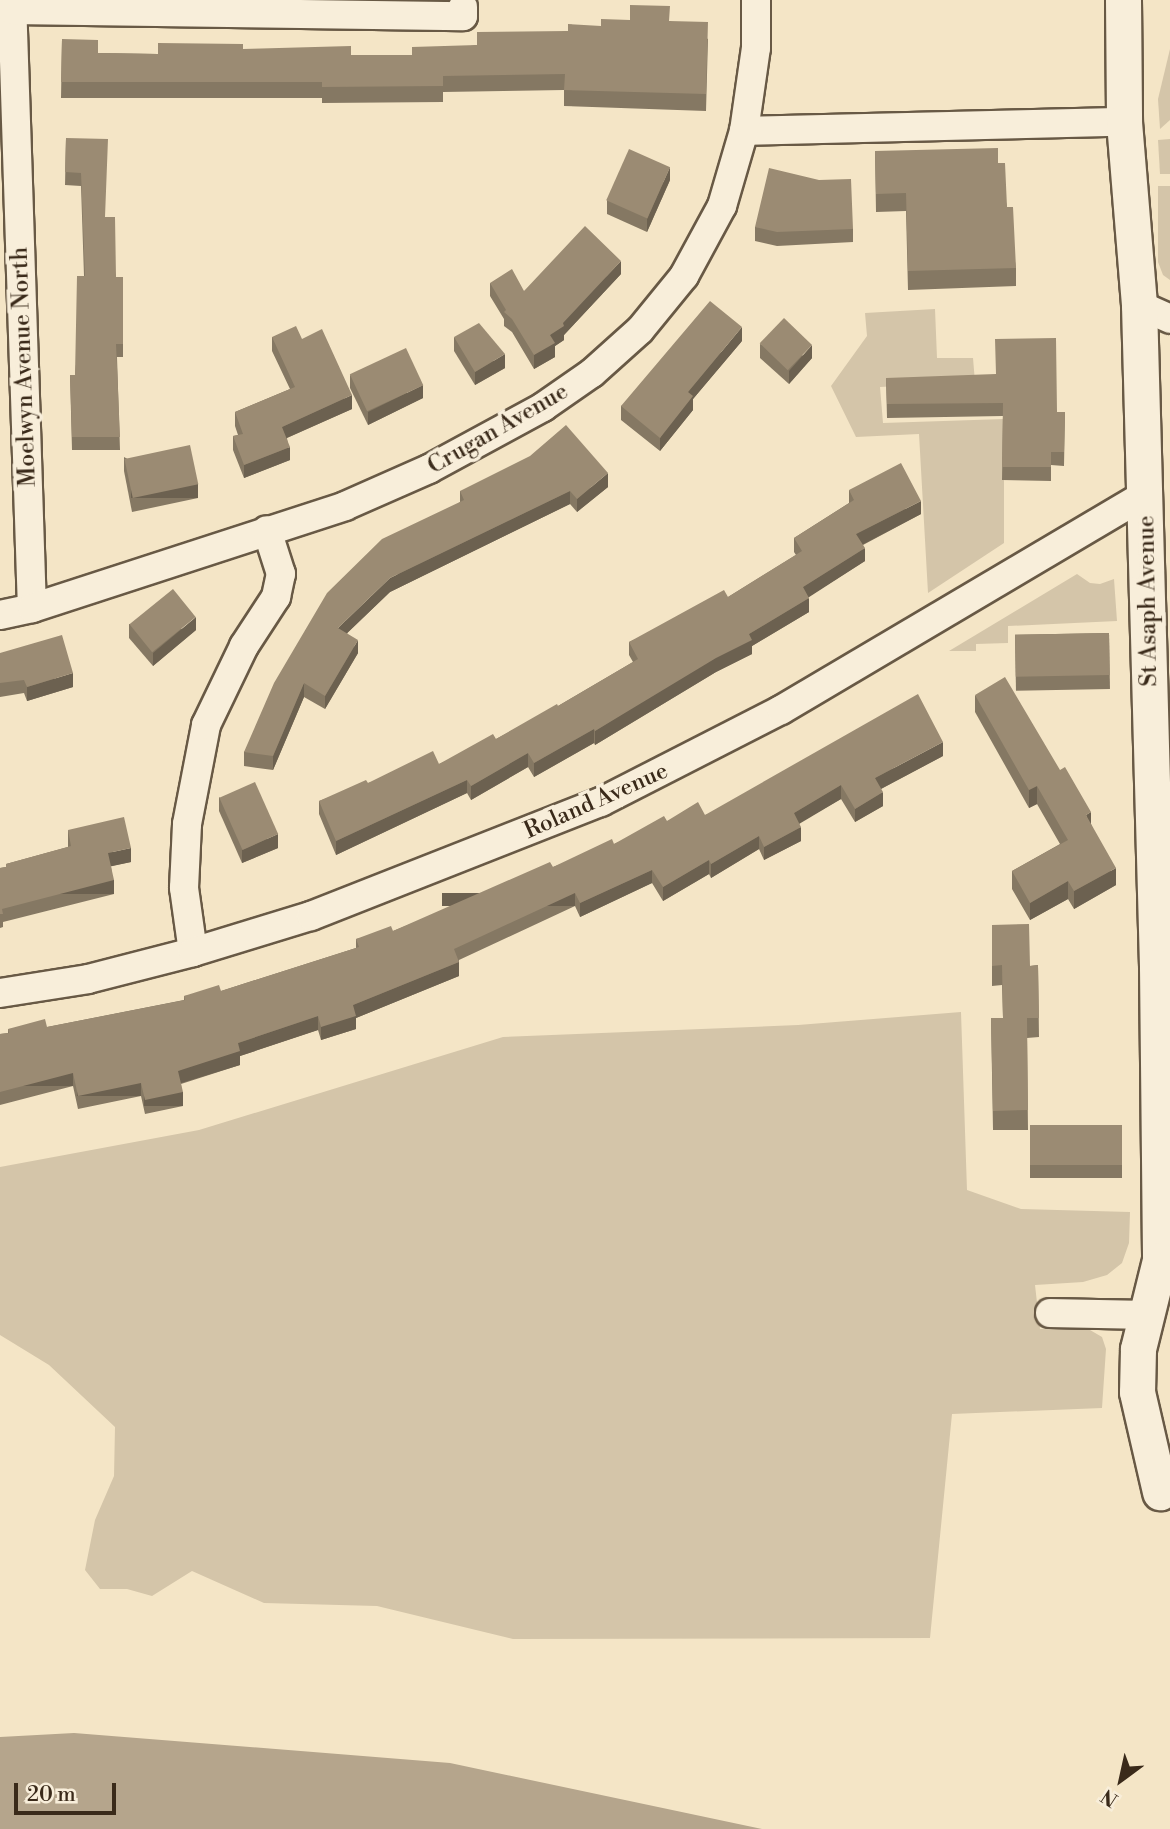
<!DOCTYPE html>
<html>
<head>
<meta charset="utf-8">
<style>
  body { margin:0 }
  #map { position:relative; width:1170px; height:1829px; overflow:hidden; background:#f4e5c6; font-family:"Libre Bodoni",serif }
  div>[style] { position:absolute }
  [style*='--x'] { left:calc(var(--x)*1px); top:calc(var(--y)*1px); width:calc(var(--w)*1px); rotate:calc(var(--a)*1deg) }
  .green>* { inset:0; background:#d4c5a9 }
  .water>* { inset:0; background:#b5a58c }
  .roads { filter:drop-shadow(2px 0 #685945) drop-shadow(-2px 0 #685945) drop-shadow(0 2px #685945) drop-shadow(0 -2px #685945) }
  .minor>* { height:28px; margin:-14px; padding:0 14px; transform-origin:14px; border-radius:14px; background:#f8eeda }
  .tertiary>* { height:35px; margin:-17.5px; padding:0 17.5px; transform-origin:17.5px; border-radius:17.5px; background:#f8eeda }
  .wall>* { inset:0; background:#857863; transform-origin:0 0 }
  .shaded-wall>* { inset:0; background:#6c6150; transform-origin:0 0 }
  .building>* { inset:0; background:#9b8b73; transform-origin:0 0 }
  span { translate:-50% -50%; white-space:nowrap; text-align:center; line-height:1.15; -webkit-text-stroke:7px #f8eeda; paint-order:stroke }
  .street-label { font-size:23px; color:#3a2a1a }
  .north { position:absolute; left:1086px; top:1745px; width:70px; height:70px; -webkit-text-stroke:5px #f8eeda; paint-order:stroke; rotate:213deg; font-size:19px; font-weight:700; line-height:28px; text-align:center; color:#3a2a1a }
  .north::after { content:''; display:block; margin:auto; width:24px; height:32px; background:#3a2a1a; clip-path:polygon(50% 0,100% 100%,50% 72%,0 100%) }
  .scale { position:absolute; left:14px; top:1783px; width:102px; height:32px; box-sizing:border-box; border:4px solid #3a2a1a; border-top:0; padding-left:9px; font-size:21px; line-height:24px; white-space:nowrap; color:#3a2a1a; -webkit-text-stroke:5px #f8eeda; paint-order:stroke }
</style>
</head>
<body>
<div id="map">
  <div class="green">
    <div style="clip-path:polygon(1170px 49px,1170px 120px,1160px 129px,1158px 99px)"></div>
    <div style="clip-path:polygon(1170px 139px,1170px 174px,1160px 174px,1158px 140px)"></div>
    <div style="clip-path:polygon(1158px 186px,1170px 186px,1170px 280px,1163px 275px,1158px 262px)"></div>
    <div style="clip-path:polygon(935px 309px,937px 358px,973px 358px,975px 382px,880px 387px,883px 423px,1004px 419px,1004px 543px,928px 593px,919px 434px,856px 437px,831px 386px,867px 336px,865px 313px)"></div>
    <div style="clip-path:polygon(1077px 574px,1090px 583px,1100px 584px,1114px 579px,1117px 621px,1008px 626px,1008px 643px,976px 644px,976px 651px,949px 651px)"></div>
    <div style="clip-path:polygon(961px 1012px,967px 1190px,1021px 1209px,1130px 1212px,1129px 1243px,1122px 1263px,1107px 1275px,1083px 1282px,1035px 1285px,1040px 1329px,1090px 1330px,1102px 1337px,1106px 1349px,1102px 1408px,952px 1414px,930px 1638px,513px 1639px,377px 1606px,264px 1603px,192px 1571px,152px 1596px,127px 1589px,100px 1589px,85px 1570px,95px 1520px,114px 1476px,115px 1427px,49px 1365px,0 1335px,0 1167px,199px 1130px,503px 1037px,798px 1025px)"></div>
  </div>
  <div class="water">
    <div style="clip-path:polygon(74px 1733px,450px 1763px,762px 1829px,0 1829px,0 1737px)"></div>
  </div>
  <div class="roads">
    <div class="minor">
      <div style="--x:12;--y:0;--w:608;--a:88.12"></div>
      <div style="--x:12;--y:10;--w:451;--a:0.8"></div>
      <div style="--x:463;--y:16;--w:9;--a:-90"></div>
      <div style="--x:744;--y:131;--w:380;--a:-1.4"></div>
      <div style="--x:1139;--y:305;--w:34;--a:24"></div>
      <div style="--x:0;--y:615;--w:33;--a:-12"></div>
      <div style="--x:32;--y:608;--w:329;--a:-18"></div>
      <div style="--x:345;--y:506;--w:92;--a:-23.8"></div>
      <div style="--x:429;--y:469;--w:130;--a:-28.5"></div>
      <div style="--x:543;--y:407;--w:60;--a:-34.8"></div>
      <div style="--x:592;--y:373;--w:64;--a:-41.9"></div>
      <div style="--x:640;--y:330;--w:70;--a:-50.8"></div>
      <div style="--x:684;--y:276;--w:80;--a:-61.5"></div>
      <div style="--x:722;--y:206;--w:78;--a:-73.7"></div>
      <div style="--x:744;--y:131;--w:84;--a:-81.8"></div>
      <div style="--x:756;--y:48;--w:48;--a:-90"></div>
      <div style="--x:193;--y:952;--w:65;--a:-98"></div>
      <div style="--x:184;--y:888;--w:64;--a:-87.3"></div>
      <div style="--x:187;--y:824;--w:101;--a:-79.1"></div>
      <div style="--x:206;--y:725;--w:88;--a:-64.3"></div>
      <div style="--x:244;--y:646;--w:59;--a:-56.9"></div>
      <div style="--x:276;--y:597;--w:24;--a:-78"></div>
      <div style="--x:281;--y:574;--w:46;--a:-107.7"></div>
      <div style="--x:0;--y:993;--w:89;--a:-9"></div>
      <div style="--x:88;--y:979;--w:108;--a:-14.4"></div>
      <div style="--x:193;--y:952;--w:123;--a:-17"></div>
      <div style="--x:311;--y:916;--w:312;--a:-21.5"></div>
      <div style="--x:601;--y:802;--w:202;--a:-27.1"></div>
      <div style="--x:781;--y:710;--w:423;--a:-30.6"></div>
      <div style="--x:1050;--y:1313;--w:97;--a:1.2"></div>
    </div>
    <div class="tertiary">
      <div style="--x:1123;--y:0;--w:122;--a:89.5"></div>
      <div style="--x:1124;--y:122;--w:184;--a:85.3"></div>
      <div style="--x:1139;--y:305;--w:662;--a:88.44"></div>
      <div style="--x:1157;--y:967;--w:293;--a:89.4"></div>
      <div style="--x:1160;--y:1260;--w:92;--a:103.9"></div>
      <div style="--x:1138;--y:1349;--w:43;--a:91.3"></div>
      <div style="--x:1137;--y:1392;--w:103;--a:77"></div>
    </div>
  </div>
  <div class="wall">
    <div style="clip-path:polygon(670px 21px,708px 39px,706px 111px,564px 106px,564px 90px,443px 92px,443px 102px,322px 103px,322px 98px,61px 98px,62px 39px,98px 53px,158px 54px,243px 49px,351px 55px,412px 55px,601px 26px)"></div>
    <div style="clip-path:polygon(66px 138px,105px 217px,116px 277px,123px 277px,123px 357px,117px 357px,120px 450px,72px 450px,70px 375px,75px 375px,84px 276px,81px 186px,65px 185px)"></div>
    <div style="clip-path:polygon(875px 151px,998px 163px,1007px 207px,1016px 268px,1016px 286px,908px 290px,906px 211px,876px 212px)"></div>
    <div style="clip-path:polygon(670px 180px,647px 232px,607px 214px,607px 200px)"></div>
    <div style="clip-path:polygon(755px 227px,853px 229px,853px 242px,777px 246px,755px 241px)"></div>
    <div style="clip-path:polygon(621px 274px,564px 335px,564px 340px,555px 346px,555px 357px,534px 369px,512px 332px,504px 326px,504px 319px,490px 296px,490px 283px,524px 291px)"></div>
    <div style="clip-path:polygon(272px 337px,302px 339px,352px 409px,287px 438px,290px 460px,244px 478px,233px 450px,233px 436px,238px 435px,235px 426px,235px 412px,290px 389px,272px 351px)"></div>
    <div style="clip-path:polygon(454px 337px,505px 368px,475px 385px,454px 351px)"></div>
    <div style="clip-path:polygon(742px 341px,693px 399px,693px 410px,660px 451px,621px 420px,621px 406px)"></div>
    <div style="clip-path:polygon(760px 344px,812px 358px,789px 384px,760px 358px)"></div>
    <div style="clip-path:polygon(350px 375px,423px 398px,368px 425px,350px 388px)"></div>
    <div style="clip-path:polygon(886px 378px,1057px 412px,1065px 412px,1064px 466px,1051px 465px,1051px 481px,1002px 480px,1003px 416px,887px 418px)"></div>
    <div style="clip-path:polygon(124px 457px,198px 498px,132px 512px,124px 471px)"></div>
    <div style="clip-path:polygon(608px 487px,577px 512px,570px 504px,390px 592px,347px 633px,358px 653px,325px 709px,304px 697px,273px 770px,244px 766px,244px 752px,460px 502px,460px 491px)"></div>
    <div style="clip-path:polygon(849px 490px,921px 514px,863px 545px,865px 561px,808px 597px,809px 612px,752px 646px,752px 654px,716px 672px,595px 745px,594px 743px,534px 777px,528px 767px,471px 800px,467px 793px,336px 855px,319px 814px,319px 801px,368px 783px,439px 764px,496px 739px,558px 706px,633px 662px,629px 655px,629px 642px,728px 597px,796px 555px,794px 552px,794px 538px,849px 503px)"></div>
    <div style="clip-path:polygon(129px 624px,196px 630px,153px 666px,129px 638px)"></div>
    <div style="left:1109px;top:633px;width:56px;height:94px;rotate:89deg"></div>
    <div style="clip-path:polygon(0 653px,73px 687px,27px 701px,24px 693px,0 697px)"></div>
    <div style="clip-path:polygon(975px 695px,1091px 824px,1116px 885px,1074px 909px,1068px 899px,1030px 920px,1012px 889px,1012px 871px,1060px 844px,1037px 804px,1029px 808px,975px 712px)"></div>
    <div style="clip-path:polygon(943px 756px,881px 789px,883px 806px,855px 822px,841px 799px,799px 823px,801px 841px,764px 860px,759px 849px,711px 878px,709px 874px,663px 901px,652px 883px,580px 917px,575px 906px,459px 960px,459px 976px,356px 1018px,356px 1029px,321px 1040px,318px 1030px,240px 1056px,240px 1065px,181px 1084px,183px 1106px,145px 1114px,141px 1096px,78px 1109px,73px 1086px,0 1105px,0 1034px,8px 1033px,8px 1029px,47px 1027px,184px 1000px,184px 996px,221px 991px,356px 948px,356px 939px,393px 931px,553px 867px,614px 844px,667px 821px,705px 815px)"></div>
    <div style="clip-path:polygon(219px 797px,278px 848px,242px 863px,219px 811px)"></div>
    <div style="clip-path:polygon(68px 830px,131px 862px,111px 866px,114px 894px,3px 922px,3px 927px,0 928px,0 868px,6px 867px,6px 864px,68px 847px)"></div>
    <div style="clip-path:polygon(992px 925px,1030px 966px,1038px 965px,1039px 1037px,1027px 1038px,1028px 1130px,993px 1130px,991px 1018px,1003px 1018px,1002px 985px,992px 986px)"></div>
    <div style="left:1122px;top:1125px;width:53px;height:92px;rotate:90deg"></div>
  </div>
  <div class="shaded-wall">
    <div style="clip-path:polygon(670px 167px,670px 180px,647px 232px,647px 219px)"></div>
    <div style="clip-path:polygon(621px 261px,621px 274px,564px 335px,564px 340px,555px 346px,555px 357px,534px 369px,534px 355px,550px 335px)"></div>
    <div style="clip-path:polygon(742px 327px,742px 341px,693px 399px,693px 410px,660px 451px,660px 438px,688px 392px)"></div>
    <div style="clip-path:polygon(812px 345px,812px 358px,789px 384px,789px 371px)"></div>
    <div style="clip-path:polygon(505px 354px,505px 368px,475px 385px,475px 372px)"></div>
    <div style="clip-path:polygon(423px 385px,423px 398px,368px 425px,368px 412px)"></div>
    <div style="clip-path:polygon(352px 395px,352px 409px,282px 440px,282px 427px)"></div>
    <div style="clip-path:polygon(290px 447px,290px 460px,244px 478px,244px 465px)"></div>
    <div style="clip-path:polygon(608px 473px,608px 487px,577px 512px,577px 499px)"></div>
    <div style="left:198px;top:484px;width:14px;height:67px;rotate:90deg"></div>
    <div style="clip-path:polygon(570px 491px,570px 504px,390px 592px,338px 642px,338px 628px,390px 578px)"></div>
    <div style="clip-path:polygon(921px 501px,921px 514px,856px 548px,856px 534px)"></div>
    <div style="clip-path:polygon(865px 548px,865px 561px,803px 601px,803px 587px)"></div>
    <div style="clip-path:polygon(809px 598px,809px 612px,752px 646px,752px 654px,716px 672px,595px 745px,595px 731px,749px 634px)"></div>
    <div style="clip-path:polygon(196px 617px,196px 630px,153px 666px,153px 653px)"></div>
    <div style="clip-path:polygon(358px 640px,358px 653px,325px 709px,325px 696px)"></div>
    <div style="clip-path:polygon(73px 673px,73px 687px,27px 701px,27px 687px)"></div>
    <div style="clip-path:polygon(304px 683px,304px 697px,273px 770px,273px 756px)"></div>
    <div style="clip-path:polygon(594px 729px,594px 743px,534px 777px,534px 763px)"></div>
    <div style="clip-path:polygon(943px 742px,943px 756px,875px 792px,875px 778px)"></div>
    <div style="clip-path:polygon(528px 753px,528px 767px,471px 800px,471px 786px)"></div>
    <div style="clip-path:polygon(467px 780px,467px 793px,336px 855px,336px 841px)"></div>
    <div style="clip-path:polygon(841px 785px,841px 799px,794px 827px,794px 813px)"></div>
    <div style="clip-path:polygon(1037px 786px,1037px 804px,1029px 808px,1029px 790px)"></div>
    <div style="clip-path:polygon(883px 792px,883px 806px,855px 822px,855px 809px)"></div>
    <div style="clip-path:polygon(1091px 812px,1091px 829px,1086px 815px)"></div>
    <div style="clip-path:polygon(801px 827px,801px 841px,764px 860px,764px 847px)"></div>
    <div style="clip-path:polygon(278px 834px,278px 848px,242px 863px,242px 850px)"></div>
    <div style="clip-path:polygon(759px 836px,759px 849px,711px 878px,711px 864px)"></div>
    <div style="clip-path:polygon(131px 848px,131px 862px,108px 867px,108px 853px)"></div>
    <div style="clip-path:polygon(709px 860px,709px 874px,663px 901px,663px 887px)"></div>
    <div style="clip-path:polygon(1116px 868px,1116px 885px,1074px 909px,1074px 891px)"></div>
    <div style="clip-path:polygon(652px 870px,652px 883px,580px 917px,580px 903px)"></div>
    <div style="left:114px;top:880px;width:14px;height:116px;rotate:90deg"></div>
    <div style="clip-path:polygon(1068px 881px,1068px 899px,1030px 920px,1030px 903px)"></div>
    <div style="left:575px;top:893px;width:13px;height:133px;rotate:90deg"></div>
    <div style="clip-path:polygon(459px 962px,459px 976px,356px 1018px,356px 1029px,321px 1040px,321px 1027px,353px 1005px)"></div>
    <div style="clip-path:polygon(318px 1016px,318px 1030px,240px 1056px,240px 1065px,178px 1084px,178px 1071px,238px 1043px)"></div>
    <div style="left:73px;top:1073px;width:13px;height:75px;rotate:90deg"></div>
    <div style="left:141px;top:1083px;width:13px;height:64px;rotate:90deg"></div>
    <div style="left:183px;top:1092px;width:14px;height:39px;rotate:90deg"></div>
  </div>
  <div class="building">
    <div style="clip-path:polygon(630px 5px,670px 6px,669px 21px,708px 22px,706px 94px,564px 90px,565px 74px,443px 76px,443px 86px,322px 87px,322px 82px,61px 82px,62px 39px,98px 40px,98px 53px,158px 54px,158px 43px,243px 44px,243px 49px,351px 46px,351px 55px,412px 55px,412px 47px,477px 45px,477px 32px,568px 31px,568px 24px,601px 26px,601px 19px,630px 20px)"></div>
    <div style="clip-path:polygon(66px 138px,108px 139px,105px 217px,115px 217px,116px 277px,123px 277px,123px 344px,116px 344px,120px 437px,72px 437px,70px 375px,75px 375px,77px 276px,85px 276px,81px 173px,65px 172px)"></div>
    <div style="clip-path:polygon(998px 148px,998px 163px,1005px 163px,1007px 207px,1013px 207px,1016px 268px,908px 271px,906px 193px,876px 194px,875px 151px)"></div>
    <div style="left:629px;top:149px;width:45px;height:56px;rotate:24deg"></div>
    <div style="clip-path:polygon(769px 168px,819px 180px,851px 179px,853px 229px,777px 232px,755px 227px)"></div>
    <div style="clip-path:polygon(585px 226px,621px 261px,563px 323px,564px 326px,550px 335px,555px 343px,534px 355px,512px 319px,504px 312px,506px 310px,490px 283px,512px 269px,524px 291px)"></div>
    <div style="clip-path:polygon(710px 301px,742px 327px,688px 392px,693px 396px,660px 438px,621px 406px)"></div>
    <div style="left:784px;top:318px;width:39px;height:35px;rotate:44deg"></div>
    <div style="clip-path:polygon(479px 323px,505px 354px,475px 372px,454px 337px)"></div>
    <div style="clip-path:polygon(296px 326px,302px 339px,322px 329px,352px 395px,282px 427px,290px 447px,244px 465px,233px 436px,243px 434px,235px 412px,295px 387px,272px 337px)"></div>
    <div style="clip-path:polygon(1056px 338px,1057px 412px,1065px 412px,1064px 452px,1051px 452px,1051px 467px,1002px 467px,1003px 403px,887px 404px,886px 378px,996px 374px,995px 339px)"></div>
    <div style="left:406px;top:348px;width:41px;height:62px;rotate:65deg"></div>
    <div style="clip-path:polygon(566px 425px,608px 473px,577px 499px,570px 491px,390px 578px,338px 628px,358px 640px,325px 696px,304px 683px,273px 756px,244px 752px,274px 683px,327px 593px,382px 539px,464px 500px,460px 491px,530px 456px)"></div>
    <div style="left:190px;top:445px;width:40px;height:67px;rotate:78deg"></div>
    <div style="clip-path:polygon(901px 463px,921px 501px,856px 534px,865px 548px,803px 587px,809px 598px,749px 634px,752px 640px,716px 658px,595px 731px,594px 729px,534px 763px,528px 753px,471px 786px,467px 780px,336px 841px,319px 801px,366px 780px,368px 783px,433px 751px,439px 764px,493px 734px,496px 739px,557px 704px,558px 706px,638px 659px,629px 642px,724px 590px,728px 597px,802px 551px,794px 538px,854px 500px,849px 490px)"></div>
    <div style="left:173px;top:589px;width:36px;height:56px;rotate:51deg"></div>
    <div style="left:1109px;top:633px;width:42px;height:94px;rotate:89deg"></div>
    <div style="clip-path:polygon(62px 635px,73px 673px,27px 687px,24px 680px,0 683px,0 653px)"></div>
    <div style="clip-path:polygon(1005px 677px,1060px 770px,1065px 767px,1091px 812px,1086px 815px,1116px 868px,1074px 891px,1068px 881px,1030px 903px,1012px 871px,1068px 840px,1037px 786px,1029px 790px,975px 695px)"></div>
    <div style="clip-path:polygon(918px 694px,943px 742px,875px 778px,883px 792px,855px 809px,841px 785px,794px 813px,801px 827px,764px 847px,759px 836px,711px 864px,709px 860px,663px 887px,652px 870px,580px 903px,575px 893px,454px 949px,459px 962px,353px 1005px,356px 1016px,321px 1027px,318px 1016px,238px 1043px,240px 1051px,178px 1071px,183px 1092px,145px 1100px,141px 1083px,78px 1096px,73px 1073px,0 1092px,0 1034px,9px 1033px,8px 1029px,45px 1019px,47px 1027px,185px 1000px,184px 996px,219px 985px,221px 991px,359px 947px,356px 939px,391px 926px,393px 931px,550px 862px,553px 867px,612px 839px,614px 844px,664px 816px,667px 821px,698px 802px,705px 815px)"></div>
    <div style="left:255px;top:782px;width:57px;height:39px;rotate:66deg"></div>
    <div style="clip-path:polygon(124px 817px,131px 848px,108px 853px,114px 880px,2px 909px,3px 914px,0 914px,0 868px,6px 867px,6px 864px,71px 846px,68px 830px)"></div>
    <div style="clip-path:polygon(1029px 924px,1030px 966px,1038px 965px,1039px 1018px,1027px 1018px,1028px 1110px,993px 1111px,991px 1018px,1003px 1018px,1002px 965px,992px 966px,992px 925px)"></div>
    <div style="left:1122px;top:1125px;width:40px;height:92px;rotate:90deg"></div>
  </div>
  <div class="street-label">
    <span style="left:24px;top:367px;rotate:-92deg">Moelwyn Avenue North</span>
    <span style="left:498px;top:429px;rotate:-30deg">Crugan Avenue</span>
    <span style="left:1148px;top:601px;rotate:-91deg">St Asaph Avenue</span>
    <span style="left:596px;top:801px;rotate:-24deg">Roland Avenue</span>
  </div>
  <div class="north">N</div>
  <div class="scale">20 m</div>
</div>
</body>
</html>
